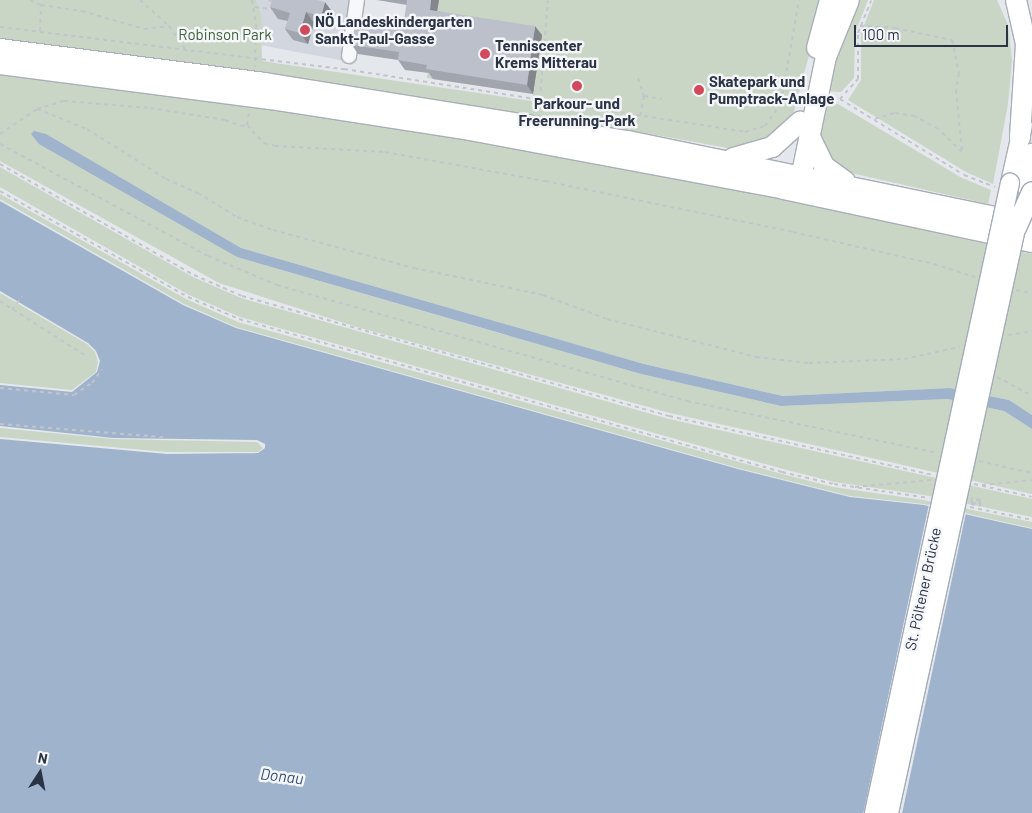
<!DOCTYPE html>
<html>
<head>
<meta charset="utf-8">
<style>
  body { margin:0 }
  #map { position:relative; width:1032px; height:813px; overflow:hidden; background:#e4e7ec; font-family:Barlow,sans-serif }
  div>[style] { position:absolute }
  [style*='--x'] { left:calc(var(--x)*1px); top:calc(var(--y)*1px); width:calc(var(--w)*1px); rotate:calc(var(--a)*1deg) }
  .built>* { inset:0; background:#d2d6de }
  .green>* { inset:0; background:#c9d6c5 }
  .water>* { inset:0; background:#9fb4cc }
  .pier>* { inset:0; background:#e4e7ec; transform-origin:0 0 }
  .path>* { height:2px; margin-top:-1px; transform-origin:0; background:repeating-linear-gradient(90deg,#c2c5cb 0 4px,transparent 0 8px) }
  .roads { filter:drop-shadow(1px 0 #a9aeb7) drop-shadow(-1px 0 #a9aeb7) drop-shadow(0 1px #a9aeb7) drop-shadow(0 -1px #a9aeb7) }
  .minor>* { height:14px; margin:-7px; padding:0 7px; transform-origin:7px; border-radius:7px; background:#f7f8fa }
  .major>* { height:18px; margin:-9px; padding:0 9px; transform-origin:9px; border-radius:9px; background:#fff }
  .highway>* { height:20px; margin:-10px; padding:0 10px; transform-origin:10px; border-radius:10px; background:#fff }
  .bridges { filter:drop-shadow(1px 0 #a3abb8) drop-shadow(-1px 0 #a3abb8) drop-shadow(0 1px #a3abb8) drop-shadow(0 -1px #a3abb8) }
  .major-bridge>* { height:18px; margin:-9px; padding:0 9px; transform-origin:9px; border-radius:9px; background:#fff }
  .highway-bridge>* { height:20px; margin:-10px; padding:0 10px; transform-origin:10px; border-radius:10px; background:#fff }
  .wall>* { inset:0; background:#a1a5ae }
  .shaded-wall>* { inset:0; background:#83868d }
  .building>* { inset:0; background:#bbc0ca }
  .dots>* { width:14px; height:14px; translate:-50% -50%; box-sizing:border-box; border:2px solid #f4f6f9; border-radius:50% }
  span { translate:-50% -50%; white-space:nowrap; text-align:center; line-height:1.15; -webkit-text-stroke:5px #f4f6f9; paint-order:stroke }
  .poi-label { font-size:15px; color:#2b3445; font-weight:700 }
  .left { translate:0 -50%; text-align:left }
  .park-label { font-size:15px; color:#3f6138 }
  .street-label { font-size:15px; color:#2b3445 }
  .water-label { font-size:16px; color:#34527a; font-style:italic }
  .north { position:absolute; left:15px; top:748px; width:50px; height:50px; -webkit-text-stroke:4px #f4f6f9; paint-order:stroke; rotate:11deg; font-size:14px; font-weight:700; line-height:20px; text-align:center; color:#2b3445 }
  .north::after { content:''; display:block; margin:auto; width:18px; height:22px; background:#2b3445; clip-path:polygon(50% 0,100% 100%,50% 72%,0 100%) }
  .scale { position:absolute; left:854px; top:25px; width:154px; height:22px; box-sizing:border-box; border:2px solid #2b3445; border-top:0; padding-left:6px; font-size:15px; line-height:18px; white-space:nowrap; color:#2b3445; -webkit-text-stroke:4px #f4f6f9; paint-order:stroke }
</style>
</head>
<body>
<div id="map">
  <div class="built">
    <div style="clip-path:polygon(256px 0,354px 0,345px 61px,260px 45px,261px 14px)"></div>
  </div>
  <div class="green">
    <div style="clip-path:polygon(0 0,256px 0,261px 14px,262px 61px,532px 101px,533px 94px,427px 78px,439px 0,824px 0,791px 122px,781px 133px,739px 150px,601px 125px,0 42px)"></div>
    <div style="clip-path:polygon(855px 0,868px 0,855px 33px,854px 78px,841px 92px,825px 91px)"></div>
    <div style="clip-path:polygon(874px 0,997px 0,1008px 25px,1012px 60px,1008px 104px,993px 184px,966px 172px,848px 100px,861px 80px,861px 33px)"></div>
    <div style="clip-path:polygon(0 72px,382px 125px,562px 155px,789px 200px,1032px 254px,1032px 415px,1009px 400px,950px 388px,783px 396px,644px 364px,241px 248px,40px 131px,237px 257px,423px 311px,641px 374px,781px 406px,948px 399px,1004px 411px,1032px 429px,1032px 494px,670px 413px,357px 327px,219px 283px,0 161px)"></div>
    <div style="clip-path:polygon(823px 101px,838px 104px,962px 178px,991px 190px,988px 204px,838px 170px,818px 140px)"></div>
    <div style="clip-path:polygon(0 167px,193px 277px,241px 298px,669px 419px,1032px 499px,1032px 517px,924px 495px,834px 482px,783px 469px,240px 317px,189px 295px,0 187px)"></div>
    <div style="clip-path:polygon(0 194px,186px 299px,238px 322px,782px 474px,833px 487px,923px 500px,1032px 522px,1032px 528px,924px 504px,850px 496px,738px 468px,236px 327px,184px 304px,0 199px)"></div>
    <div style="clip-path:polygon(0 293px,87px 344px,95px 352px,98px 362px,96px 372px,72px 390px,0 383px)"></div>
    <div style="clip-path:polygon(0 428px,113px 439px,257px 442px,263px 448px,258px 452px,167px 452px,0 437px)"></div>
  </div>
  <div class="water">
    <div style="clip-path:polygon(34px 131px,46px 134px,241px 248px,644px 364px,783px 396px,950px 388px,1009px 400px,1032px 415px,1032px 429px,1004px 411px,948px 399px,781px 406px,641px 374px,237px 257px,39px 144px,31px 134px)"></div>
    <div style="clip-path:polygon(0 201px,183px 305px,236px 328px,738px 469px,850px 497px,924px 505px,1032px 529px,1032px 813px,0 813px,0 439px,167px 454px,258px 453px,265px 448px,265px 444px,257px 440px,113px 438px,0 426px,0 385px,72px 392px,97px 372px,100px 361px,96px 351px,88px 343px,0 291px)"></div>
  </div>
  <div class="pier">
    <div style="left:929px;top:504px;width:38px;height:316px;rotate:12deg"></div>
  </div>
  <div class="path">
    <div style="--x:30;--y:0;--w:12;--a:24"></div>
    <div style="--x:41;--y:5;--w:41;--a:8.3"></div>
    <div style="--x:82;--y:11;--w:65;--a:16.2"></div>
    <div style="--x:144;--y:29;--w:25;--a:-7"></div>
    <div style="--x:140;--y:0;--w:39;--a:42"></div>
    <div style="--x:169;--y:26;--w:28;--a:55"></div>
    <div style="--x:252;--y:0;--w:25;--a:81"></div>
    <div style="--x:256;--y:25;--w:42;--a:91.4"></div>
    <div style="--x:268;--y:0;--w:6;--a:18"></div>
    <div style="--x:255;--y:7;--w:17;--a:7"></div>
    <div style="--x:860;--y:26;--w:35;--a:3"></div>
    <div style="--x:895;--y:28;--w:58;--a:11.9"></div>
    <div style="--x:952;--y:40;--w:34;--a:78"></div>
    <div style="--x:959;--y:73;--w:17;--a:100"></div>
    <div style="--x:956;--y:90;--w:62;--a:84.5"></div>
    <div style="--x:962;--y:152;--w:33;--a:-136"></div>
    <div style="--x:938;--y:129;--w:26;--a:-151"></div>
    <div style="--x:915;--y:116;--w:21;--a:-172"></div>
    <div style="--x:894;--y:113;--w:21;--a:163"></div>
    <div style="--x:0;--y:27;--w:347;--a:7"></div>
    <div style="--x:344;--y:69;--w:406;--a:8.9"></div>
    <div style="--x:745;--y:132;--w:21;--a:-17"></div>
    <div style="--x:765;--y:126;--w:28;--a:-55"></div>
    <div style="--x:781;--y:103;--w:105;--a:-80.1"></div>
    <div style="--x:40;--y:31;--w:25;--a:-88"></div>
    <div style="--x:638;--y:78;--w:19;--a:72"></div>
    <div style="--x:644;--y:96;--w:20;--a:101"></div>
    <div style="--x:785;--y:88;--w:14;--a:12"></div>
    <div style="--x:644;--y:96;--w:18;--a:9"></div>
    <div style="--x:832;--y:98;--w:8;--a:7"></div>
    <div style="--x:840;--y:99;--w:145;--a:31.5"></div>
    <div style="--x:964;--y:175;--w:33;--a:21"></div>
    <div style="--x:540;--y:99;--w:99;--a:-85.4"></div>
    <div style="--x:840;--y:99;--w:27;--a:-48"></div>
    <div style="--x:858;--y:79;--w:46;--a:-90"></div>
    <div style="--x:858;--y:33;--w:35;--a:-68"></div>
    <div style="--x:37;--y:109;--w:54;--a:21.8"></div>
    <div style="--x:87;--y:129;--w:93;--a:32.3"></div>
    <div style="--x:166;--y:179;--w:35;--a:24"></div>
    <div style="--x:198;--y:193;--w:46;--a:31.6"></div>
    <div style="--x:237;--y:217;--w:38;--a:20"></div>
    <div style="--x:273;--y:230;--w:146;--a:15.1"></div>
    <div style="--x:414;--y:268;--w:132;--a:11.8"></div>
    <div style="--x:543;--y:295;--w:68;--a:20.6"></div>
    <div style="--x:607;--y:319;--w:154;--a:14.3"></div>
    <div style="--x:756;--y:357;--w:53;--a:6.5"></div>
    <div style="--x:809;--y:363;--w:95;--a:-2.4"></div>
    <div style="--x:904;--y:359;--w:57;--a:-12.1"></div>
    <div style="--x:247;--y:125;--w:25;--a:47"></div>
    <div style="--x:264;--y:143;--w:11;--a:15"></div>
    <div style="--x:275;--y:146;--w:110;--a:3.1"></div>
    <div style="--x:385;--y:152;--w:163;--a:10.3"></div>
    <div style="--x:545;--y:181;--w:253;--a:11.6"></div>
    <div style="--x:793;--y:232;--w:145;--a:12.8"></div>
    <div style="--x:934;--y:264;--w:43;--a:17.6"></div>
    <div style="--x:0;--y:134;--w:45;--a:-34"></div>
    <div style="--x:37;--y:109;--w:28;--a:-17"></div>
    <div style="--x:64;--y:101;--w:86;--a:4.7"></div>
    <div style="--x:150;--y:108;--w:76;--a:9.1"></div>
    <div style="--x:225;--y:120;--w:17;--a:21"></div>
    <div style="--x:241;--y:126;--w:6;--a:-9"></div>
    <div style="--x:247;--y:125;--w:14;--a:-82"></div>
    <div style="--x:0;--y:144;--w:236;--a:28.3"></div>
    <div style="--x:208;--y:256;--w:75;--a:22.8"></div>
    <div style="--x:277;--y:285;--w:426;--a:15.8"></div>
    <div style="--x:687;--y:401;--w:255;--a:11.7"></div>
    <div style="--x:0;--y:164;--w:224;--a:29.8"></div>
    <div style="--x:194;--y:275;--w:52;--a:23.6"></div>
    <div style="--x:242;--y:296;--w:444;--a:15.7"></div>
    <div style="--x:669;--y:416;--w:271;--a:12.6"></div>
    <div style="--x:0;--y:191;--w:216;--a:29.4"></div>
    <div style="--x:188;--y:297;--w:56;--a:23.3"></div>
    <div style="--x:239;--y:319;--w:564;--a:15.74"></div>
    <div style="--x:782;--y:472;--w:53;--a:13"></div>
    <div style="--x:834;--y:484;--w:96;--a:8.4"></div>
    <div style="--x:1016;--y:290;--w:16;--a:11"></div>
    <div style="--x:0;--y:301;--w:102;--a:32.6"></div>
    <div style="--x:12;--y:310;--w:17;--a:-54"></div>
    <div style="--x:1008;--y:335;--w:24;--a:-9"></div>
    <div style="--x:997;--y:377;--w:40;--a:28"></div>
    <div style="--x:0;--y:388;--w:74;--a:5.4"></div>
    <div style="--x:74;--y:395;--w:22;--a:-34"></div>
    <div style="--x:92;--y:383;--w:17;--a:-54"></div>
    <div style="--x:0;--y:424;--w:164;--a:4.6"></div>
    <div style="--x:979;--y:461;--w:54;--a:12.8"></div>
    <div style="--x:974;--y:484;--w:59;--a:12.6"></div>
    <div style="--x:982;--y:485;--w:50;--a:-5.7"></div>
    <div style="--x:855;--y:487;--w:77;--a:-5.2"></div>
    <div style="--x:972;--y:502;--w:7;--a:16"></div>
    <div style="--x:979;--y:504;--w:3;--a:-72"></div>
    <div style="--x:980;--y:501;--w:8;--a:-166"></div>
    <div style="--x:972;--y:499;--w:4;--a:104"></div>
    <div style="--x:971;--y:503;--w:9;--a:13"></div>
    <div style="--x:980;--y:505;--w:5;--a:-90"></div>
    <div style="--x:980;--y:500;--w:8;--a:-173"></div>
    <div style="--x:971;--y:504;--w:9;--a:13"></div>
    <div style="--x:980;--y:506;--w:6;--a:-81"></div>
    <div style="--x:981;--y:500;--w:10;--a:-169"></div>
    <div style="--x:970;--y:507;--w:63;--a:11.8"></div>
  </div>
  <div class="roads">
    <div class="minor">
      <div style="--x:349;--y:56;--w:57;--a:-81.9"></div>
    </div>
    <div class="major">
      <div style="--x:1010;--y:183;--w:59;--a:-77.4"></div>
      <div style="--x:1025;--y:186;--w:34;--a:-78"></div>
    </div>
    <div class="highway">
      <div style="--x:1016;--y:0;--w:45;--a:77.2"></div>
      <div style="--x:1026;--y:44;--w:94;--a:93.7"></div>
      <div style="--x:817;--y:48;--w:50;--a:-74.8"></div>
      <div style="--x:0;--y:49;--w:266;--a:7.3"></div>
      <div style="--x:264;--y:83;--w:369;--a:9.1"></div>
      <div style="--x:628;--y:141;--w:413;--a:11.7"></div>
      <div style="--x:0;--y:64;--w:272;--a:7.4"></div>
      <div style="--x:270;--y:99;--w:202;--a:8.8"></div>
      <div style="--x:470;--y:130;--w:319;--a:10.6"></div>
      <div style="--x:784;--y:189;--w:254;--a:12.1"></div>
      <div style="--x:810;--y:137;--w:32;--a:64"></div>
      <div style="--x:824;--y:166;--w:26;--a:36"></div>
      <div style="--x:733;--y:158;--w:41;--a:-15.8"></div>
      <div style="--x:772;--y:147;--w:38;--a:-42"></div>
      <div style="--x:799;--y:188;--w:134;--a:-78.4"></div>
      <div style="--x:826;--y:57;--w:61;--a:-68"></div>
    </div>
  </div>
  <div class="bridges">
    <div class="major-bridge">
      <div style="--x:874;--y:813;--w:645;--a:-77.82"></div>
      <div style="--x:889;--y:813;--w:612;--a:-77.74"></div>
    </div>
    <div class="highway-bridge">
      <div style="--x:1016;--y:228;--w:39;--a:-66"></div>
    </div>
  </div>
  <div class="wall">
    <div style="clip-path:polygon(377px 0,439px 0,437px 11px,542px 35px,533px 94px,433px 79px,429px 73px,405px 70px,398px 60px,358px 54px,352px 45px,403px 28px,407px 5px)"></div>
    <div style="clip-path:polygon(270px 7px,333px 13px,329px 27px,314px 23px,308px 44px,293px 40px,285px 29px,288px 21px,278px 19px)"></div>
  </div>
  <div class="shaded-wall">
    <div style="clip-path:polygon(431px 0,439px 0,436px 19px,430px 10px)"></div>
    <div style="clip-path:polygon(325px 2px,333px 13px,329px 27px,321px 16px)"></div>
    <div style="clip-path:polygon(306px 12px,314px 23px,308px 44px,300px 33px)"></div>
    <div style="clip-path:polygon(535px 26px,542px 35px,533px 94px,527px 85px)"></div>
  </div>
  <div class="building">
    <div style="clip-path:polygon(272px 0,317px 0,325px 2px,321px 16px,306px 12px,300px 33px,285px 29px,290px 13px,270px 7px)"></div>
    <div style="clip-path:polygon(407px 0,431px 0,430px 10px,535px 26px,527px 85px,426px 69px,427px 65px,398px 60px,399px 52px,352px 45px,355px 24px,403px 28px)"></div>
  </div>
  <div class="dots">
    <div style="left:305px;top:30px;background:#d1495b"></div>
    <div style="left:485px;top:54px;background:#d1495b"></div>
    <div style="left:577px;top:86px;background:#d1495b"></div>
    <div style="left:699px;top:90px;background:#d1495b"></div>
  </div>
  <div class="poi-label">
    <span class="left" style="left:315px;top:30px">NÖ Landeskindergarten<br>Sankt-Paul-Gasse</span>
    <span class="left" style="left:495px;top:54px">Tenniscenter<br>Krems Mitterau</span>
    <span class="left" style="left:709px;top:90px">Skatepark und<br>Pumptrack-Anlage</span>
    <span style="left:577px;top:112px">Parkour- und<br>Freerunning-Park</span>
  </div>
  <div class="park-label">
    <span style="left:225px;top:35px">Robinson Park</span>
  </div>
  <div class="street-label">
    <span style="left:923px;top:589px;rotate:-78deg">St. Pöltener Brücke</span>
  </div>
  <div class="water-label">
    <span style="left:282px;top:776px;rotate:7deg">Donau</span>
  </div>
  <div class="north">N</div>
  <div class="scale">100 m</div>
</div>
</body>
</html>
